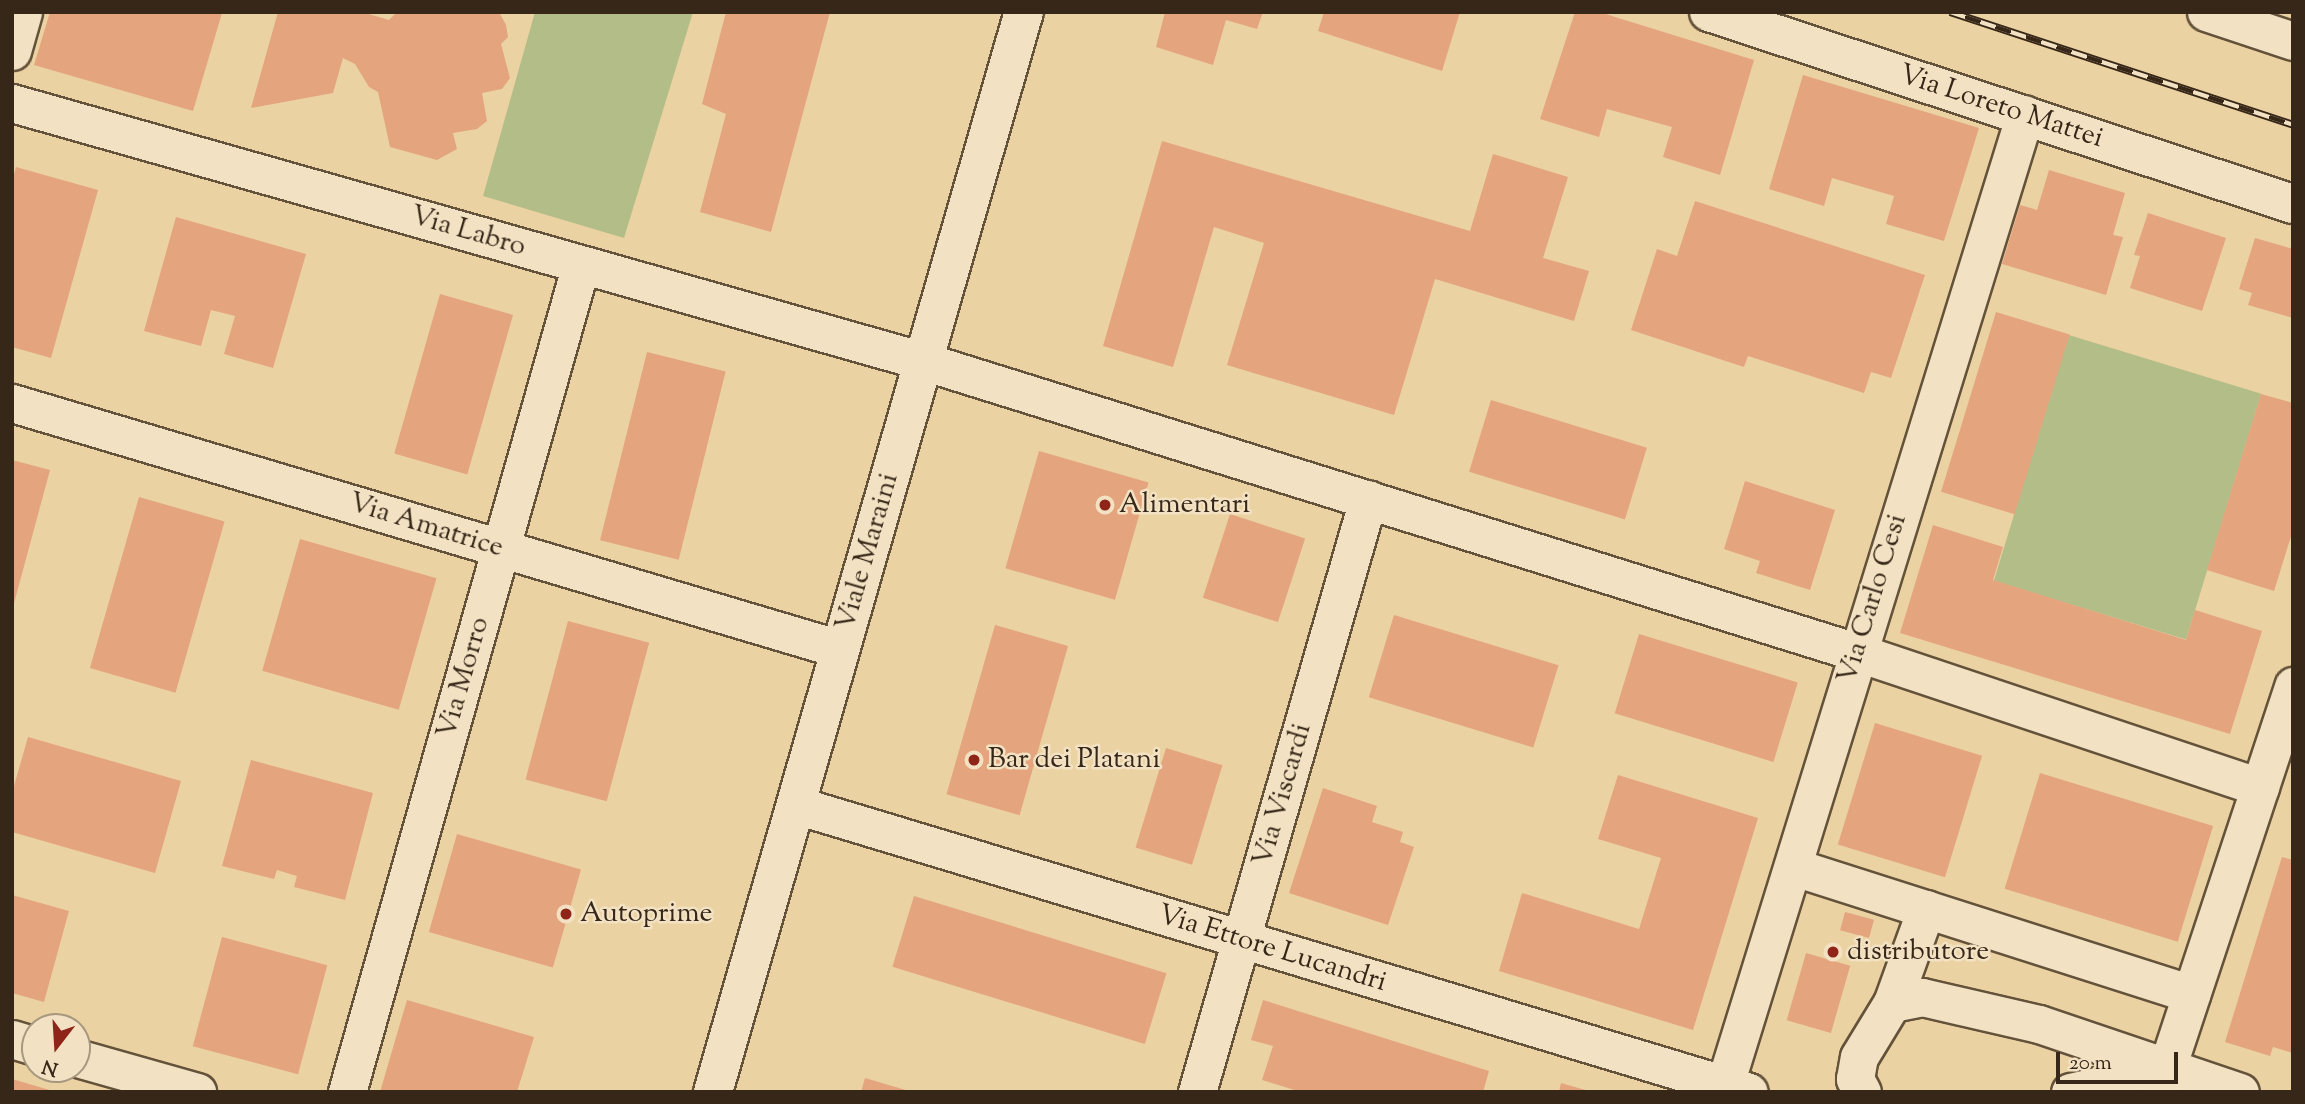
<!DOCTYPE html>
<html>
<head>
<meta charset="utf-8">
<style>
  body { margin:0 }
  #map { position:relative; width:2305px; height:1104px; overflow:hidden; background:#ebd2a2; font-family:"Sorts Mill Goudy",serif }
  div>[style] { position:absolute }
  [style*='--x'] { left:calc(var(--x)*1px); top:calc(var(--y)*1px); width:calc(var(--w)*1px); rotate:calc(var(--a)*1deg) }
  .green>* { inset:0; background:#b3bd88; transform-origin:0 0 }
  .building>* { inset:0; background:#e4a47e; transform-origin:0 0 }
  .roads { filter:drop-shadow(2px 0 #64523a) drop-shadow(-2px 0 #64523a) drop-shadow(0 2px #64523a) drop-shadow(0 -2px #64523a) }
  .street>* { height:37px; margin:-18.5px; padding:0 18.5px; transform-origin:18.5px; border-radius:18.5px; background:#f2e2c3 }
  .secondary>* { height:38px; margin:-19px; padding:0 19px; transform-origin:19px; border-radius:19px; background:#f2e2c3 }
  .rail>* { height:8px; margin-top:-4px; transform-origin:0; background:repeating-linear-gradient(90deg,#f2e2c3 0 16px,#372718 0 32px); box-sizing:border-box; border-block:2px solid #372718 }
  .dots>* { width:19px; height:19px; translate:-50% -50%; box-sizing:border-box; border:4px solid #f2e2c3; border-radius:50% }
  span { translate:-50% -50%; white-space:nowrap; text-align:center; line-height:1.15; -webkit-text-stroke:5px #f2e2c3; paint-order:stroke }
  .street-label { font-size:28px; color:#372718 }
  .poi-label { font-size:28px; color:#372718 }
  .left { translate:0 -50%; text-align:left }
  .frame { position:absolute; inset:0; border:14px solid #372718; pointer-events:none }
  .north { position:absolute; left:21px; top:1013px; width:70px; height:70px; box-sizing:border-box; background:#f2e2c3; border:2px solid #a7977f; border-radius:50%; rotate:197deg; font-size:19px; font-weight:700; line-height:28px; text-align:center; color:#372718 }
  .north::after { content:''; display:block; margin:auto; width:24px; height:32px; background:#8f2418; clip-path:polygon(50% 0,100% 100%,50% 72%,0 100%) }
  .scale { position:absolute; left:2056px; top:1052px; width:122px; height:32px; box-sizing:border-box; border:4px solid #372718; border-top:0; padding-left:9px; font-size:21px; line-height:24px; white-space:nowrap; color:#372718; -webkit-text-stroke:5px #f2e2c3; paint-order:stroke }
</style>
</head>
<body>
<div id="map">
  <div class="green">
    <div style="clip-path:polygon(535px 12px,693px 12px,624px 238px,483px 196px)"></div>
    <div style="left:2069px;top:335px;width:201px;height:257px;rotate:17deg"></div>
  </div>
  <div class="building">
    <div style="clip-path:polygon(50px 12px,222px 13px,193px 111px,34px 65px)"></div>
    <div style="clip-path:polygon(278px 12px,362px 12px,389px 20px,397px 12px,499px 12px,506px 25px,508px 37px,501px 44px,510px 78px,502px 89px,482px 93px,487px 121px,477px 129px,453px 133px,457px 149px,437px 160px,390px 147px,378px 92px,369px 87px,355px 64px,343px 58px,333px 93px,251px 108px)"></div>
    <div style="clip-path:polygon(726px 12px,830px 12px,771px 232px,700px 212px,726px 114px,702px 104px)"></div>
    <div style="clip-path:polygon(1165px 12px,1263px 12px,1257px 29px,1226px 20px,1213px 65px,1156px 47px)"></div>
    <div style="clip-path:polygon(1324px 12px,1460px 12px,1442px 71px,1318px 31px)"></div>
    <div style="clip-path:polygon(1575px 12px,1599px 12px,1754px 60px,1720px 175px,1663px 157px,1672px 127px,1607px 109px,1599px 137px,1540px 119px)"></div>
    <div style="clip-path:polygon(1803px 75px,1979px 128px,1944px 241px,1886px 224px,1894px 196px,1832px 178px,1824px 206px,1769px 189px)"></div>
    <div style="clip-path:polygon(1162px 141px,1470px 231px,1493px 154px,1568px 177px,1543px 258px,1589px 271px,1574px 321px,1435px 279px,1394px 415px,1227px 365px,1264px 243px,1214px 227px,1173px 367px,1103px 346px)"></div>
    <div style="clip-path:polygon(16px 167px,98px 190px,51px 358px,12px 347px,12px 182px)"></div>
    <div style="clip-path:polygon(2049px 170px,2125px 193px,2113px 235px,2123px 237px,2106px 295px,2002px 264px,2020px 205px,2037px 210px)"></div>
    <div style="clip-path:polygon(1695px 201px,1925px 275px,1891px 378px,1871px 372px,1864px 393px,1748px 356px,1744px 367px,1631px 330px,1657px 249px,1677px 256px)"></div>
    <div style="clip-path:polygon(2148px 213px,2226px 238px,2202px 311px,2130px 288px,2140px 256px,2134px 255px)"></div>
    <div style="clip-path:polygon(176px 217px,306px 254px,273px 368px,224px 354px,235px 316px,211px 310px,201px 346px,144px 331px)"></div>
    <div style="clip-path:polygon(2255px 238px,2293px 249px,2293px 318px,2248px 305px,2252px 293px,2239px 289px)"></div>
    <div style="left:440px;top:294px;width:76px;height:166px;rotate:16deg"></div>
    <div style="left:1996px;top:312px;width:77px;height:188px;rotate:17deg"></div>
    <div style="left:647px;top:352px;width:81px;height:194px;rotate:14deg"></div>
    <div style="clip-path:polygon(2261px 394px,2293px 403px,2293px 530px,2274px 591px,2207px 570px)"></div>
    <div style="left:1491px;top:400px;width:163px;height:75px;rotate:17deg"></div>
    <div style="left:1039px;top:451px;width:114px;height:122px;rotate:16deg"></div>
    <div style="clip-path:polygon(12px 460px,50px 470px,13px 607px,12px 607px)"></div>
    <div style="clip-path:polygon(1745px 481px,1835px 510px,1810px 590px,1756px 573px,1760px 561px,1724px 549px)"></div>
    <div style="left:139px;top:497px;width:89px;height:178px;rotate:16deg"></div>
    <div style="left:1230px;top:514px;width:79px;height:88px;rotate:18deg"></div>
    <div style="clip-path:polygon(1933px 525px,2003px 547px,1993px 580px,2186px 640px,2195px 610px,2262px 631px,2230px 734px,1900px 633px)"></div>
    <div style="left:300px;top:539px;width:142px;height:137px;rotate:16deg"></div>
    <div style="left:1394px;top:615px;width:172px;height:86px;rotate:17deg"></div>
    <div style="left:568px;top:621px;width:84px;height:164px;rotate:15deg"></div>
    <div style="left:995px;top:625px;width:76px;height:176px;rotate:16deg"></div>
    <div style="left:1639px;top:634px;width:166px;height:83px;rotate:17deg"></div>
    <div style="left:1875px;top:723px;width:112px;height:127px;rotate:17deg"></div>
    <div style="clip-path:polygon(28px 737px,181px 781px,155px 873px,12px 832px,12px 793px)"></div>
    <div style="left:1166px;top:748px;width:59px;height:104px;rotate:17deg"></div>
    <div style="clip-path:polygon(251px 760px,373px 793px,345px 900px,294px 887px,297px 876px,277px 870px,274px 879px,222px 866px)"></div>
    <div style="left:2040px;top:773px;width:181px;height:121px;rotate:17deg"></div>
    <div style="clip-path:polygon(1618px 775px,1758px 818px,1693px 1030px,1499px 971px,1522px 893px,1639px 929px,1661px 858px,1598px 839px)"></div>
    <div style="clip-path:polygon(1323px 788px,1377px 806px,1372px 822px,1403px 832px,1400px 842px,1414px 847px,1388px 925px,1289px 893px)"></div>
    <div style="left:457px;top:834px;width:129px;height:102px;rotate:16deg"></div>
    <div style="clip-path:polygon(2282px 857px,2293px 860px,2293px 1053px,2273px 1047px,2270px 1056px,2225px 1042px)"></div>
    <div style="clip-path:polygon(12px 895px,69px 911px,44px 1002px,12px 993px)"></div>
    <div style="left:914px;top:896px;width:264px;height:74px;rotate:17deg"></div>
    <div style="left:1845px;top:912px;width:30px;height:19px;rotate:15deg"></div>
    <div style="left:222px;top:937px;width:109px;height:113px;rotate:15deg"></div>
    <div style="left:1806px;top:953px;width:46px;height:70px;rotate:16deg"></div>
    <div style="clip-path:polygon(407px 1000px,534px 1037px,517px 1092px,380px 1092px)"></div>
    <div style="clip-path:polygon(1263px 1000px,1489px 1071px,1483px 1092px,1301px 1092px,1262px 1080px,1273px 1046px,1251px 1040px)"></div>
    <div style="clip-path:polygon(865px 1078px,909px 1091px,909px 1092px,861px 1092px)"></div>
    <div style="clip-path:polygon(12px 1079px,53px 1091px,53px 1092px,12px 1092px)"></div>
    <div style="clip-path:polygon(1561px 1083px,1589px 1091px,1589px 1092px,1559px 1092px)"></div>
  </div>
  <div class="roads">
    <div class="street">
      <div style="--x:2206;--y:12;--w:92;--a:18.4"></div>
      <div style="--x:12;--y:51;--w:41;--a:-74.2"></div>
      <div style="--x:12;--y:103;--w:947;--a:15.81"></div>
      <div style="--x:923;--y:361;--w:977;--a:17.32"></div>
      <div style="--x:1856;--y:652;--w:426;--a:18.5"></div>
      <div style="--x:12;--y:403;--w:864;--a:16.55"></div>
      <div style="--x:796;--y:805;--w:995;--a:16.76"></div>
      <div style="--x:1794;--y:867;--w:417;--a:17.7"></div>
      <div style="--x:1892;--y:1003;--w:100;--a:-70.1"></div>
      <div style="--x:12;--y:1039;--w:24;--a:17"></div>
      <div style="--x:77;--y:1058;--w:125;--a:15.8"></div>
      <div style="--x:1725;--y:1084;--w:1015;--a:-72.81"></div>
      <div style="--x:347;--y:1092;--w:860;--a:-74.22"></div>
      <div style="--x:1197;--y:1092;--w:617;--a:-73.91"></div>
      <div style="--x:1862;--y:1092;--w:15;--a:-118"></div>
      <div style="--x:1855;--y:1079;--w:22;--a:-80"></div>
      <div style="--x:1859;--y:1057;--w:63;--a:-58.6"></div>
      <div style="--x:1892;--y:1003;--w:31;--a:-11"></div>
      <div style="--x:1922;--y:997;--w:120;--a:13"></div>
      <div style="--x:2039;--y:1024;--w:212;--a:18.7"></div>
      <div style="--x:2070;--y:1092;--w:99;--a:-12.8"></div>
      <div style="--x:2159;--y:1092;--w:428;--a:-71.7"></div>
    </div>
    <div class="secondary">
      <div style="--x:1709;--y:12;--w:615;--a:18.2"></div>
      <div style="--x:713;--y:1092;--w:1124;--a:-73.94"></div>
    </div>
  </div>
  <div class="rail">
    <div style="--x:1950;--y:12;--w:361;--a:18.2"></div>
  </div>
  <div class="dots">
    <div style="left:1105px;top:505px;background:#8f2418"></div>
    <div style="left:974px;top:760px;background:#8f2418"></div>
    <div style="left:566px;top:914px;background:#8f2418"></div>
    <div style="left:1833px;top:952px;background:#8f2418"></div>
  </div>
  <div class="street-label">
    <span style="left:2001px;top:107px;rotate:18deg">Via Loreto Mattei</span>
    <span style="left:468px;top:232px;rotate:16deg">Via Labro</span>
    <span style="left:426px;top:526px;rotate:17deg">Via Amatrice</span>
    <span style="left:868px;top:552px;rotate:-74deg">Viale Maraini</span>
    <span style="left:1873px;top:599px;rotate:-73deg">Via Carlo Cesi</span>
    <span style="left:464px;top:678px;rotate:-74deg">Via Morro</span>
    <span style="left:1283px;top:795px;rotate:-74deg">Via Viscardi</span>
    <span style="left:1272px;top:949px;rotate:17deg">Via Ettore Lucandri</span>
  </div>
  <div class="poi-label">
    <span class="left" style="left:1119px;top:505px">Alimentari</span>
    <span class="left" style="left:988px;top:760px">Bar dei Platani</span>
    <span class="left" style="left:580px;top:914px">Autoprime</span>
    <span class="left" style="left:1847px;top:952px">distributore</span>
  </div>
  <div class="frame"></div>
  <div class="north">N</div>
  <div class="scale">20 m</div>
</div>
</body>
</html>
